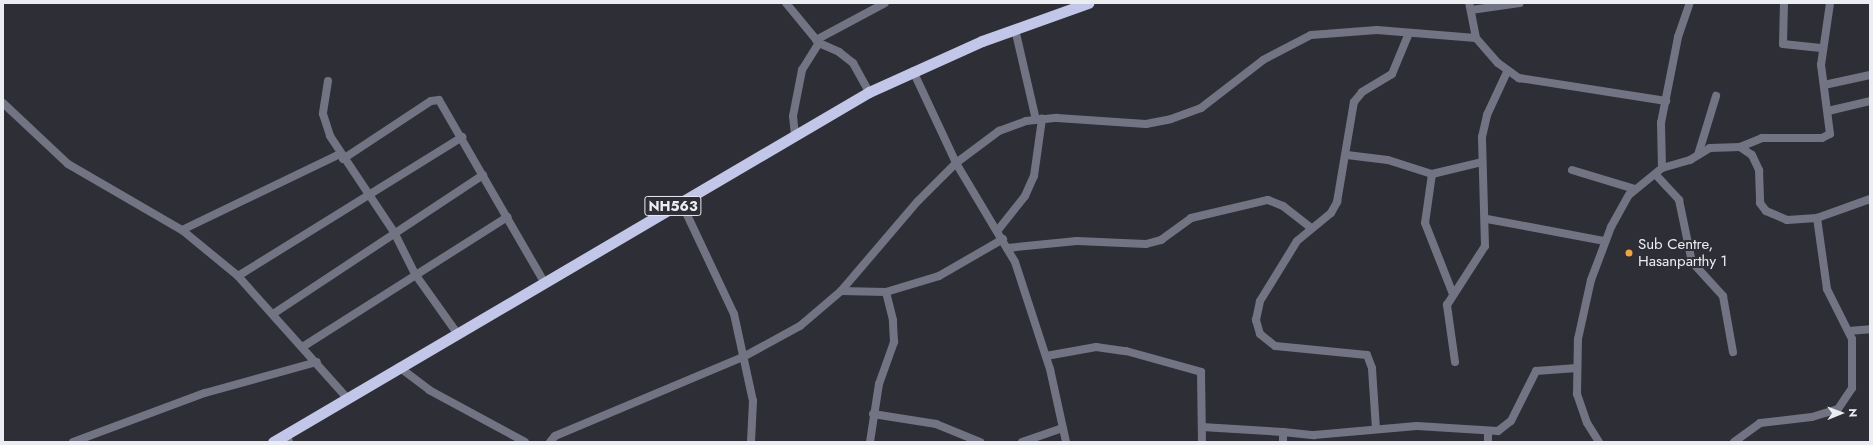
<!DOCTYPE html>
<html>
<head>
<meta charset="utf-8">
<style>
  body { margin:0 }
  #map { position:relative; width:1873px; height:445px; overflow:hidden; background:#2d2e36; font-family:Jost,sans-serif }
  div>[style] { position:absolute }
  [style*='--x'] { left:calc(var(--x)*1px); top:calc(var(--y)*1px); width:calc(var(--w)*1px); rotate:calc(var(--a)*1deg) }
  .service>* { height:8px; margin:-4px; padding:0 4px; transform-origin:4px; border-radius:4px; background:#727483 }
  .minor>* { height:8px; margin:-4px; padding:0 4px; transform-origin:4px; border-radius:4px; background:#727483 }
  .tertiary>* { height:8px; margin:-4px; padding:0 4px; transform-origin:4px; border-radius:4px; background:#727483 }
  .trunk>* { height:11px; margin:-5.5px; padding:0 5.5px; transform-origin:5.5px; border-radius:5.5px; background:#c2c6e8 }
  .dots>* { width:11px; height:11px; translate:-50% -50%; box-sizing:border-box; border:2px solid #2d2e36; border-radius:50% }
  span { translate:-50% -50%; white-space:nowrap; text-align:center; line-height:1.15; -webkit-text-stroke:4px #2d2e36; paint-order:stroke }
  .shield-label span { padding:1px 3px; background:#2d2e36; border:1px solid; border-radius:3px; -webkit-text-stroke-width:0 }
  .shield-label { font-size:14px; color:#ecedf3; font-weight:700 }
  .poi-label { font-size:15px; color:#ecedf3 }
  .left { translate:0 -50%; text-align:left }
  .frame { position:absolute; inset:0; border:4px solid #ecedf3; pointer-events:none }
  .north { position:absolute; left:1821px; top:393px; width:40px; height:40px; -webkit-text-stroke:3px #2d2e36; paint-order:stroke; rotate:89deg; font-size:11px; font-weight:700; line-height:16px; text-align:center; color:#ecedf3 }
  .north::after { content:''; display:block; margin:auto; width:14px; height:18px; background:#ecedf3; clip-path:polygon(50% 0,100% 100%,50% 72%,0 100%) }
</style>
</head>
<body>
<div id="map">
  <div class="service">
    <div style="--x:795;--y:135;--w:19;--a:-96"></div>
    <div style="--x:793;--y:116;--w:47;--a:-78.9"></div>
    <div style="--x:802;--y:70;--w:32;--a:-58"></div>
  </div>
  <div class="minor">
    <div style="--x:1784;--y:3;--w:41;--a:91.4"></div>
    <div style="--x:1783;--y:44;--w:38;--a:6"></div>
    <div style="--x:1471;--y:10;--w:49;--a:-8.1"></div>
    <div style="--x:1015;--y:29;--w:93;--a:77"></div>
    <div style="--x:1476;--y:38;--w:33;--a:49"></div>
    <div style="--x:1498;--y:63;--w:26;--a:36"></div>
    <div style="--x:1519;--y:78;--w:149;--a:8.9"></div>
    <div style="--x:816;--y:40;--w:78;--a:-28.2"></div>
    <div style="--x:328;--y:81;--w:33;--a:99"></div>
    <div style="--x:323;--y:114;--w:23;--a:72"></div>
    <div style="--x:330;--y:136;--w:115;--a:56.3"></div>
    <div style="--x:394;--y:232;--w:47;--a:63.4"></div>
    <div style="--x:415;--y:274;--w:72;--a:54.6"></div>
    <div style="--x:1824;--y:85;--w:47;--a:-12.3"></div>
    <div style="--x:3;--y:103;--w:89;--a:43.2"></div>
    <div style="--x:68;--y:164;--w:132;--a:30.1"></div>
    <div style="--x:182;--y:230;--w:72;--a:39.4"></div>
    <div style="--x:238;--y:276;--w:164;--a:48.2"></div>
    <div style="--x:1828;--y:111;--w:43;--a:-13.4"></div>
    <div style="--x:1740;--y:147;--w:24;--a:-22"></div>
    <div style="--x:1762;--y:138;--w:60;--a:0"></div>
    <div style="--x:1822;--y:138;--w:9;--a:-27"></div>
    <div style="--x:1830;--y:134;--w:70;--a:-97.4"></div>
    <div style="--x:1821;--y:65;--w:63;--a:-81.7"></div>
    <div style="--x:1347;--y:155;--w:41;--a:7"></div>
    <div style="--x:1388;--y:160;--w:46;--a:17.7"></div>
    <div style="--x:1432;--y:174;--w:51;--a:-13.5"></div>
    <div style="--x:1698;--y:155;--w:62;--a:-73"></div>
    <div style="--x:343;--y:159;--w:105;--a:-33.4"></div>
    <div style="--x:431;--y:101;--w:8;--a:-7"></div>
    <div style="--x:439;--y:100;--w:210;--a:60"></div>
    <div style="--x:1662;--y:168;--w:29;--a:-16"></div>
    <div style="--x:1690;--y:160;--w:23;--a:-31"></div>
    <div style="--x:1710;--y:148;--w:30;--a:-2"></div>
    <div style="--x:1740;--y:147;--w:14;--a:34"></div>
    <div style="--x:1752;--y:155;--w:17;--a:65"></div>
    <div style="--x:1759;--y:170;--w:33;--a:88"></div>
    <div style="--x:1760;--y:203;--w:10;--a:53"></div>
    <div style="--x:1766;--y:211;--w:23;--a:23"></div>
    <div style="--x:1787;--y:220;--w:30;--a:-4"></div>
    <div style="--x:1817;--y:218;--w:56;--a:-19.7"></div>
    <div style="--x:1572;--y:170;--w:66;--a:16.8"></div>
    <div style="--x:1432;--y:174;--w:49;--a:98.1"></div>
    <div style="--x:1425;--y:223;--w:76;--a:68.5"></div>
    <div style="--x:1656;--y:175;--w:34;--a:47"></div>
    <div style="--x:1679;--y:200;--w:63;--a:78.2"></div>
    <div style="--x:1692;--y:262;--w:46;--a:47.6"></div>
    <div style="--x:1723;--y:296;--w:57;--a:79.9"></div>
    <div style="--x:681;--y:202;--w:124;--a:64.7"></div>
    <div style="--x:734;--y:314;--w:89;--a:77.7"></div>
    <div style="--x:753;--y:401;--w:41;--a:92.8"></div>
    <div style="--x:1487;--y:219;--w:120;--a:10.6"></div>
    <div style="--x:182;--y:230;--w:175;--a:-25.7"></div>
    <div style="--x:998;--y:230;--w:43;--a:-51.5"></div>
    <div style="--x:1025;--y:196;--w:22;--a:-66"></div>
    <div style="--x:1034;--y:176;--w:58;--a:-82"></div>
    <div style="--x:1007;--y:248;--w:70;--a:-5.7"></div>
    <div style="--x:1077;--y:241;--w:69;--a:2.5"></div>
    <div style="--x:1146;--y:244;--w:16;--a:-15"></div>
    <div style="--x:1161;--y:240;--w:37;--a:-36"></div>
    <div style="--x:1191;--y:218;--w:79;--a:-13.2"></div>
    <div style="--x:1268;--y:200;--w:16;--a:22"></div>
    <div style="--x:1283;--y:206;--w:36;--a:38"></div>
    <div style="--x:238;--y:276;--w:264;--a:-31.8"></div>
    <div style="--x:841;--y:291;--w:45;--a:1.3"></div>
    <div style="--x:886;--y:292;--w:55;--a:-16.8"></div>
    <div style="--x:939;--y:276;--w:74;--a:-30"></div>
    <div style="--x:273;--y:314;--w:252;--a:-33.5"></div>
    <div style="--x:1849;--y:331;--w:21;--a:-5"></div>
    <div style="--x:304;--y:346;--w:241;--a:-32.4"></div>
    <div style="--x:1046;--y:356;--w:51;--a:-10.2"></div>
    <div style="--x:1096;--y:347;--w:30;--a:8"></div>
    <div style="--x:1126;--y:351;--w:78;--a:15.6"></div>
    <div style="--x:1201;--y:372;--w:70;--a:89.2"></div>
    <div style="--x:1455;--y:362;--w:58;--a:-98"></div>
    <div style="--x:1447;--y:305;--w:70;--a:-57.2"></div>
    <div style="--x:1485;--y:246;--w:109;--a:-91.6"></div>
    <div style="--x:1482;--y:137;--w:23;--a:-77"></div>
    <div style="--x:1487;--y:115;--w:47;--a:-65.1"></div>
    <div style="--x:399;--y:367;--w:38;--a:37"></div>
    <div style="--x:429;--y:390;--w:109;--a:28.4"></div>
    <div style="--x:873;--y:414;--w:64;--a:9"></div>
    <div style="--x:936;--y:424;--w:48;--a:22.2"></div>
    <div style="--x:1202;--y:427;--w:81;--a:3.5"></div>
    <div style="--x:1283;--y:432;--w:10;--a:90"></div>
    <div style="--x:1376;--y:429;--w:61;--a:-93.8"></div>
    <div style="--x:1372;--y:368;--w:14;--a:-111"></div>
    <div style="--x:1367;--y:355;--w:92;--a:-174.4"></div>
    <div style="--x:1275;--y:346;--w:19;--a:-141"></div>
    <div style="--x:1260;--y:334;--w:15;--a:-106"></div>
    <div style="--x:1256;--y:320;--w:19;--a:-78"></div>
    <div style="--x:1260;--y:301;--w:70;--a:-58.3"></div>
    <div style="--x:1297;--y:241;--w:44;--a:-39.5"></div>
    <div style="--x:1331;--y:213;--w:13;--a:-61"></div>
    <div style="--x:1337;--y:202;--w:101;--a:-80.4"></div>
    <div style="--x:1354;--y:102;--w:13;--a:-51"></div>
    <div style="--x:1362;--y:92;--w:35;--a:-31"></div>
    <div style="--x:1392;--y:74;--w:44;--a:-67.5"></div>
    <div style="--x:1283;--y:432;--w:31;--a:6"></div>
    <div style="--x:1314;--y:435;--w:103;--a:-5"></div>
    <div style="--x:1417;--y:426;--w:81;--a:3.5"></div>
    <div style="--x:1498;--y:431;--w:16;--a:-38"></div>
    <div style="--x:1511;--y:421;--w:56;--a:-63.4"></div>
    <div style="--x:1536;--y:371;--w:41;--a:-4.2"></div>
    <div style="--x:1488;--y:433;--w:9;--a:90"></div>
    <div style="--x:286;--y:434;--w:9;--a:69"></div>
    <div style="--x:73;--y:442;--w:141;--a:-20.4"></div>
    <div style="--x:205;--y:393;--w:116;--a:-15.5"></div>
    <div style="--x:550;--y:442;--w:8;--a:-50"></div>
    <div style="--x:555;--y:436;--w:206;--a:-22.8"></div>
    <div style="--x:745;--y:356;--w:63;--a:-28.6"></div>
    <div style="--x:800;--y:326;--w:54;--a:-40.5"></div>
    <div style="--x:841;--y:291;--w:118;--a:-49.5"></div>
    <div style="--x:918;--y:201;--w:54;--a:-45"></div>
    <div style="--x:956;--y:163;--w:54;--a:-36.7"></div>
    <div style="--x:999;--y:131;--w:29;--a:-20"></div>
    <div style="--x:1026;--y:121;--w:31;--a:-6"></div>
    <div style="--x:1057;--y:118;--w:89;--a:3.9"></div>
    <div style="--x:1146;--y:124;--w:25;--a:-11"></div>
    <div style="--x:1171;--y:119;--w:32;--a:-20"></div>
    <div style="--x:1201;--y:108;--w:78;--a:-37.7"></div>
    <div style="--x:1263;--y:60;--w:54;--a:-27.5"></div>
    <div style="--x:1311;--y:35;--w:66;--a:-4.3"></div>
    <div style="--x:1377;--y:30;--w:99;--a:4.6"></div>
    <div style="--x:1476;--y:38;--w:36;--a:-101"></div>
    <div style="--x:870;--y:442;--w:59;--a:-81.2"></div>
    <div style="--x:879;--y:384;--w:45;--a:-70.3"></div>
    <div style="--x:894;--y:342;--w:22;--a:-93"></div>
    <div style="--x:893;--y:320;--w:29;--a:-104"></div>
    <div style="--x:1022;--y:442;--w:43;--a:-18.9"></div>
    <div style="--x:1734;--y:442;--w:32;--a:-36"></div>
    <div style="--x:1760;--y:423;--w:52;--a:-6.6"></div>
    <div style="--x:1812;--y:417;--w:27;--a:-17"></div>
    <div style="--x:1838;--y:409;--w:25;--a:-56"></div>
    <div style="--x:1852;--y:388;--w:49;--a:-90"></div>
    <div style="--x:1852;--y:339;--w:56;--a:-116.6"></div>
    <div style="--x:1827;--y:289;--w:72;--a:-98"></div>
  </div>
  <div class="tertiary">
    <div style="--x:786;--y:3;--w:52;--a:50.5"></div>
    <div style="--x:819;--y:43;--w:22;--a:24"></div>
    <div style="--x:839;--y:52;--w:18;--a:38"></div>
    <div style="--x:853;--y:63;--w:33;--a:61"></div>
    <div style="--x:913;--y:71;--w:102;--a:64.9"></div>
    <div style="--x:956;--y:163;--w:115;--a:59.2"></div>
    <div style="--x:1015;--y:262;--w:113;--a:71.9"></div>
    <div style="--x:1050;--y:369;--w:75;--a:77.6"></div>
    <div style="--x:1599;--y:442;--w:22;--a:-122"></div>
    <div style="--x:1587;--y:423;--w:31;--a:-109"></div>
    <div style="--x:1577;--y:394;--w:55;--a:-89"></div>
    <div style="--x:1578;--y:339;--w:60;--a:-77.6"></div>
    <div style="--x:1591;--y:280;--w:57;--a:-69.3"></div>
    <div style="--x:1611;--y:227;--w:37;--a:-61"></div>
    <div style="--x:1629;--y:195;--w:43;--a:-39.3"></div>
    <div style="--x:1662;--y:168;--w:45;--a:-91.3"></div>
    <div style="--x:1661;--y:123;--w:88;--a:-78.8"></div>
    <div style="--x:1678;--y:37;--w:36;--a:-71"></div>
  </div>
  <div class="trunk">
    <div style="--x:273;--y:442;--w:691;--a:-30.42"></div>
    <div style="--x:869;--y:92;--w:124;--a:-24.3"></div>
    <div style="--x:982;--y:41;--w:113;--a:-19.7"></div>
  </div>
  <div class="dots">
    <div style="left:1629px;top:253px;background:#f1a540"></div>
  </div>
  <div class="shield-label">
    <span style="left:673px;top:206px">NH563</span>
  </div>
  <div class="poi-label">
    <span class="left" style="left:1638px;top:253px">Sub Centre,<br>Hasanparthy 1</span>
  </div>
  <div class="frame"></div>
  <div class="north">N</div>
</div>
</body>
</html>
